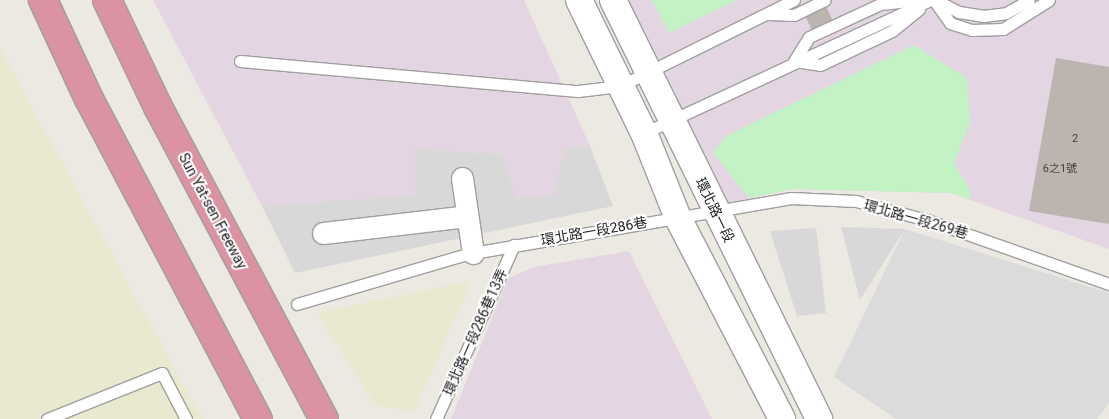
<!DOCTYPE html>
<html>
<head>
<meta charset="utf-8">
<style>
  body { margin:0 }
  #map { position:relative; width:1109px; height:419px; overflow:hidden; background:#ece8e2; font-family:Roboto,"Noto Sans TC",sans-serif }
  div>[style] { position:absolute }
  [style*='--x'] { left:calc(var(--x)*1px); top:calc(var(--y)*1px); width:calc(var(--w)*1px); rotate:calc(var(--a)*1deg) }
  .residential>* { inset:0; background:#d9d8d8 }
  .industrial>* { inset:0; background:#e4d5e2 }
  .farmland>* { inset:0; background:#e8e9cf }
  .park>* { inset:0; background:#c3f2c5 }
  .parking>* { inset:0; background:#dbdbdb }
  .building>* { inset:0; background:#bcb4af; transform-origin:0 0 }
  .roads { filter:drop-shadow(1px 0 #9f9f9f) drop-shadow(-1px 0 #9f9f9f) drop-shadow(0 1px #9f9f9f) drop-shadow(0 -1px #9f9f9f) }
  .service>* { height:11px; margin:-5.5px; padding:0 5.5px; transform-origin:5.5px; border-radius:5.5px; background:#fff }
  .minor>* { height:21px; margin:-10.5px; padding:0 10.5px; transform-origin:10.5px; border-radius:10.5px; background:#fff }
  .tertiary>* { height:26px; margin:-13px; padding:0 13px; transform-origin:13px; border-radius:13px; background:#fff }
  .motorway>* { height:28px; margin:-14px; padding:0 14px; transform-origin:14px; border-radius:14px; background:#db92a1 }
  span { translate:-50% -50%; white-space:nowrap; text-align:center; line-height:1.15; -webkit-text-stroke:4px #fff; paint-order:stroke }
  .number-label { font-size:11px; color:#434140 }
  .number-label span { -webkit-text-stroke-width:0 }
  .street-label { font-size:14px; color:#1b1b1b }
</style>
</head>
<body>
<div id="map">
  <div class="residential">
    <div style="clip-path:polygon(590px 146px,613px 206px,295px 273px,262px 206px,414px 195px,415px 149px,502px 154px,517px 198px,565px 148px)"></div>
    <div style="clip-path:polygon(841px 227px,905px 229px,860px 300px)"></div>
    <div style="clip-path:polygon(816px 228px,826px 313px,797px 316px,770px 231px)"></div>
  </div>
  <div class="industrial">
    <div style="clip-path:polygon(153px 0,524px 0,590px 146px,565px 148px,554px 195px,516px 198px,502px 154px,415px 149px,415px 195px,262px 206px)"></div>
    <div style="clip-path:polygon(621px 0,1109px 0,1109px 249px,951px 193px,792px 189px,715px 206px)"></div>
    <div style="clip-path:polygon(629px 251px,712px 419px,451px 419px,508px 278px,534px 267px)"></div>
  </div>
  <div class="farmland">
    <div style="clip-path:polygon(0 49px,202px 419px,0 419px)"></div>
    <div style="clip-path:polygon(471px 281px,414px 412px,376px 405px,317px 313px)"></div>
  </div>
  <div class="park">
    <div style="clip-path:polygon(652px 0,737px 0,669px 33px)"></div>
    <div style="clip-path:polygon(914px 45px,967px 78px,970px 122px,954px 163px,969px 188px,970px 200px,951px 193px,792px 189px,749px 198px,713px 153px,726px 136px)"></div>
  </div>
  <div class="parking">
    <div style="clip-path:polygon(905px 229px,1109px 293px,1109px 403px,1097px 419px,896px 419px,834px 377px)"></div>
  </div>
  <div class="building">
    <div style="left:826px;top:6px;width:17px;height:23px;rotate:65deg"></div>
    <div style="clip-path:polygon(1056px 58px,1109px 67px,1109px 224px,1029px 211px)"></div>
  </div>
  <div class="roads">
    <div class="service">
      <div style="--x:934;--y:0;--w:28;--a:55"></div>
      <div style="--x:950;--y:23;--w:23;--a:18"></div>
      <div style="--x:972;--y:30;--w:31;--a:-2"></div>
      <div style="--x:1003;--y:29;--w:54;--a:-32.2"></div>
      <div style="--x:936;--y:0;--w:26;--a:28"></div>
      <div style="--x:959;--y:12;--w:24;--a:9"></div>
      <div style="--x:983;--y:16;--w:23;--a:-7"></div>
      <div style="--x:1006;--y:13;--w:26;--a:-29"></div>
      <div style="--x:768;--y:14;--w:26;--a:2"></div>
      <div style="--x:794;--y:15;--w:34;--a:-26"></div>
      <div style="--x:240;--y:61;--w:339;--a:5.1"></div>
      <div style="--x:578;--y:91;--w:42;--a:-6.8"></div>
      <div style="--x:620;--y:86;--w:194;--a:-26.3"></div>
      <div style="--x:794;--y:61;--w:28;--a:-58"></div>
      <div style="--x:809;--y:37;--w:78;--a:-24.9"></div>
      <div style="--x:880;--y:4;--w:39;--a:-6"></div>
      <div style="--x:795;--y:61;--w:25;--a:9"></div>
      <div style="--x:820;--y:65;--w:80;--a:-25.3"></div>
      <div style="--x:892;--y:31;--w:35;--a:-39"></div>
      <div style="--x:644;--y:133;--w:315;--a:-24.9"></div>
      <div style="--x:297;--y:304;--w:177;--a:-16.4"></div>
      <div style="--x:467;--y:254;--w:329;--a:-9.8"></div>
      <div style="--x:791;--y:198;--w:65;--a:2.6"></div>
      <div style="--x:856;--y:201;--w:77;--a:15.1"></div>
      <div style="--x:930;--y:221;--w:190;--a:19.4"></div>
      <div style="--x:47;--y:419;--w:124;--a:-21.8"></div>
      <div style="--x:162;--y:373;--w:52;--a:62.4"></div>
      <div style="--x:436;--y:419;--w:191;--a:-65.9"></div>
    </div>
    <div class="minor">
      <div style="--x:462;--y:178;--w:76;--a:81.7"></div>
      <div style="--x:323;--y:233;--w:145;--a:-6.7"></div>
    </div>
    <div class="tertiary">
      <div style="--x:579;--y:0;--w:148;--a:64"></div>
      <div style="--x:644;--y:133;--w:92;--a:68.2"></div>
      <div style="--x:678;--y:218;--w:226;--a:62.6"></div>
      <div style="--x:613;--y:0;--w:467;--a:63.8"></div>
    </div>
    <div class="motorway">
      <div style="--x:43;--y:0;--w:107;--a:65.1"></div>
      <div style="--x:88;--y:97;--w:364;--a:62.2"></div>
      <div style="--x:107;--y:0;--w:119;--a:64.5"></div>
      <div style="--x:158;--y:107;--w:353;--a:62"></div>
    </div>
  </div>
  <div class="number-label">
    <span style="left:1075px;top:139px">2</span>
    <span style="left:1060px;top:169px">6之1號</span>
  </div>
  <div class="street-label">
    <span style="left:715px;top:210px;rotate:64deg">環北路一段</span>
    <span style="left:213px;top:211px;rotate:62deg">Sun Yat-sen Freeway</span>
    <span style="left:916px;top:219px;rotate:16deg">環北路一段269巷</span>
    <span style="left:594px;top:231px;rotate:-10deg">環北路一段286巷</span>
    <span style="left:475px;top:332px;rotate:-66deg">環北路一段286巷13弄</span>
  </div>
</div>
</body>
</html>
